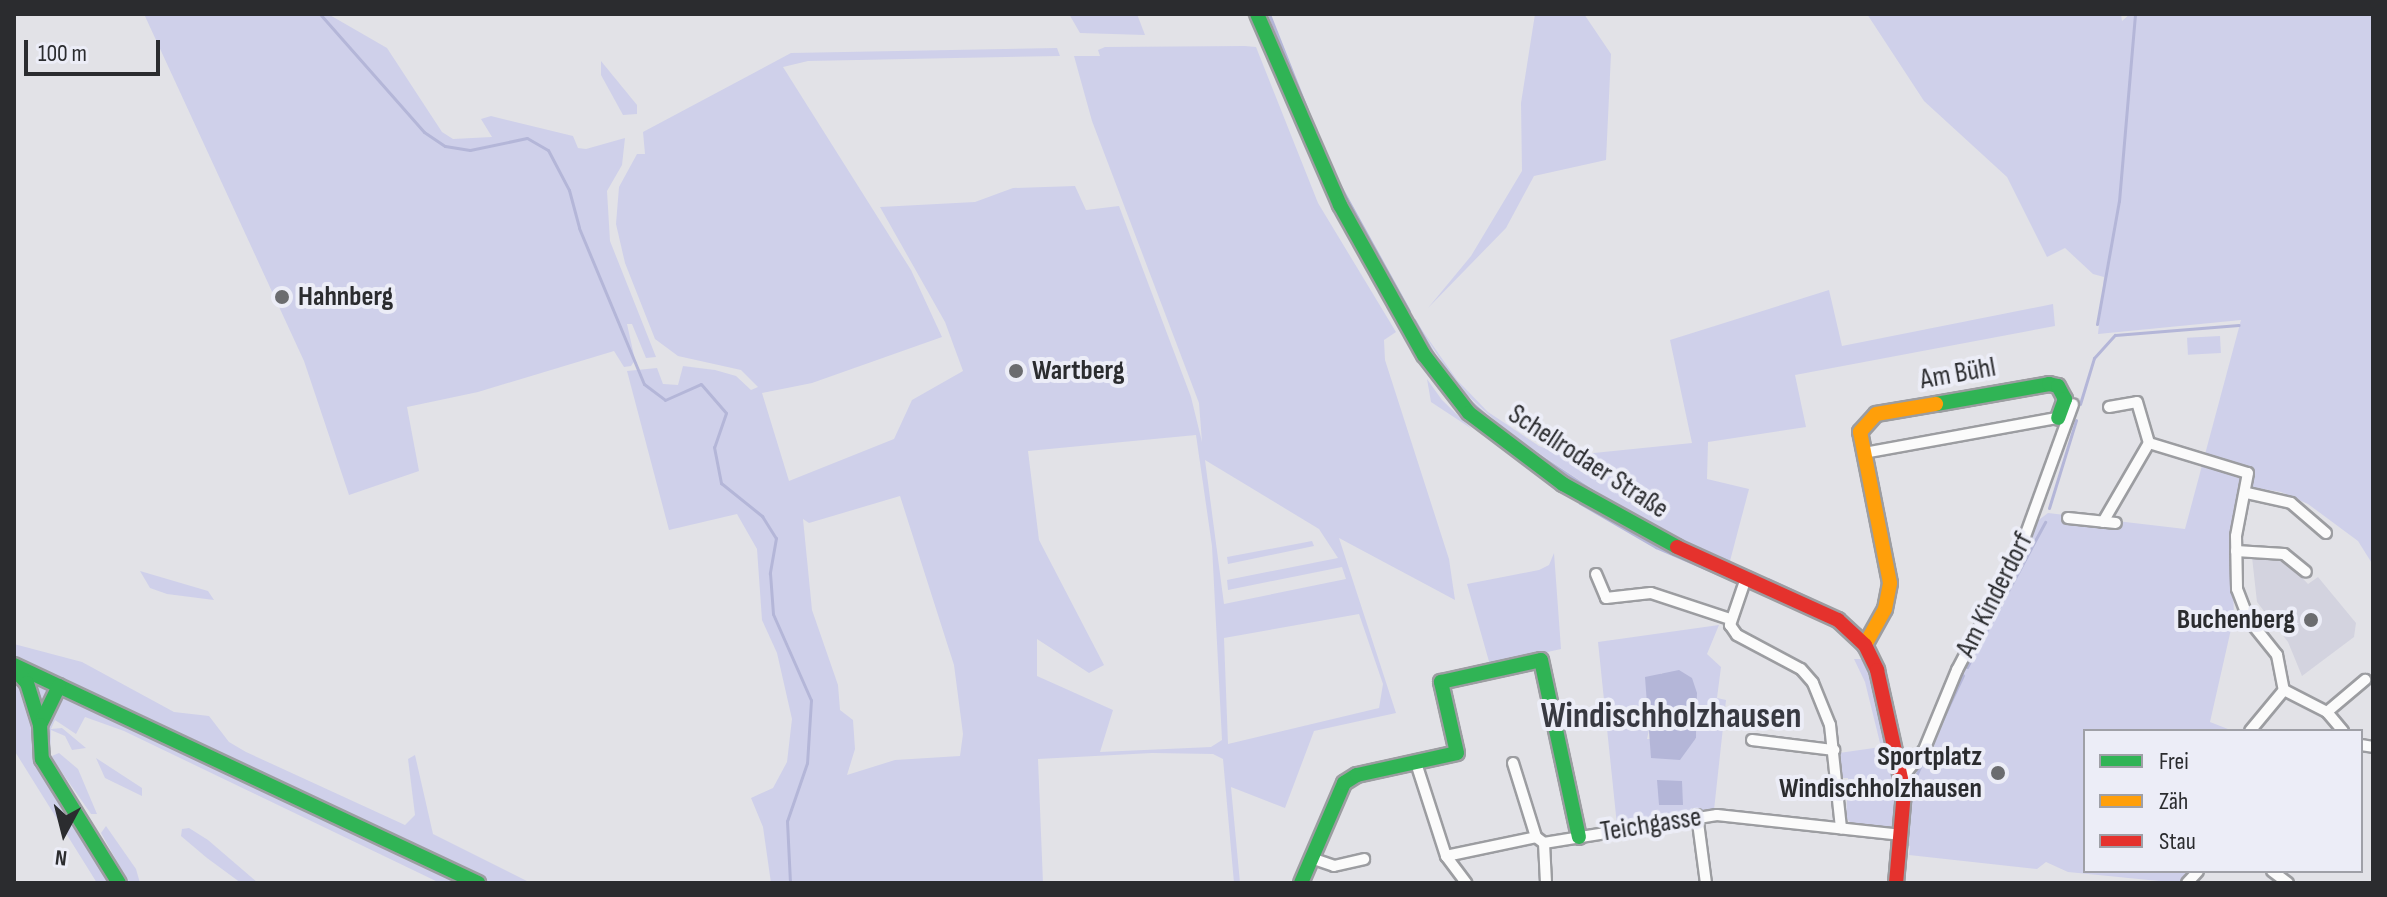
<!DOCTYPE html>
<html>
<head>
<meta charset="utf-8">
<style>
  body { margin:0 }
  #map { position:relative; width:2387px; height:897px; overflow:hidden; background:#e2e2e7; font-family:"Sofia Sans Condensed",sans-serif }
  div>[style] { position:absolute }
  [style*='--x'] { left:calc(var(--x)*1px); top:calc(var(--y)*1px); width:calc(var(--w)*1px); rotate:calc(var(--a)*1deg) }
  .built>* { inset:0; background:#d3d3df }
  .green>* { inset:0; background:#cfd0ea; transform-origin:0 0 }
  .water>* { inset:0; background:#b4b6d8 }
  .stream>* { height:3px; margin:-1.5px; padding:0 1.5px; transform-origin:1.5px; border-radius:1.5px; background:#b4b6d8 }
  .roads { filter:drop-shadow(2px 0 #9c9da1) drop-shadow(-2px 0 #9c9da1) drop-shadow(0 2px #9c9da1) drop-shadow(0 -2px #9c9da1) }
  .street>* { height:10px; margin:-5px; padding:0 5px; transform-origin:5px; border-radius:5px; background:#fbfbfb }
  .fast>* { height:14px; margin:-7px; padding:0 7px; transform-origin:7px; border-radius:7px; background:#30b455 }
  .slow>* { height:14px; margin:-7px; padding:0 7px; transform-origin:7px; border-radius:7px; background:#ff9f0a }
  .jam>* { height:14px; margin:-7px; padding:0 7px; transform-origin:7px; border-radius:7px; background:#e5322d }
  .dots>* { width:22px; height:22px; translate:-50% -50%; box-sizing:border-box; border:4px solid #ecedf7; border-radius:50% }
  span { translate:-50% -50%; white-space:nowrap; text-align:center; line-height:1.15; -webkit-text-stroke:8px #ecedf7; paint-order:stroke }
  .poi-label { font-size:28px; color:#2b2c2f; font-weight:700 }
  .left { translate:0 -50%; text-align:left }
  .right { translate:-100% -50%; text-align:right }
  .street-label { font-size:28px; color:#2b2c2f }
  .district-label { font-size:36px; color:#383941; font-weight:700 }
  .frame { position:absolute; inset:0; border:16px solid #2b2c2f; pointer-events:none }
  .legend { position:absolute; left:2083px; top:729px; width:280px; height:144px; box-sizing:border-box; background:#ecedf7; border:2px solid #9fa0a7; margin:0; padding:10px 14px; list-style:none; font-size:24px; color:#2b2c2f }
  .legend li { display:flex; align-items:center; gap:16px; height:40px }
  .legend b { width:40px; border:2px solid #9fa0a7 }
  .north { position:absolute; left:24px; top:793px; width:80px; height:80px; -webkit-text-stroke:6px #ecedf7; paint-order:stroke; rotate:187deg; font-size:22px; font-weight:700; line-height:32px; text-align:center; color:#2b2c2f }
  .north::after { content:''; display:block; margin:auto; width:28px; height:36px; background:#2b2c2f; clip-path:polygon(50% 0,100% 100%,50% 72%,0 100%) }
  .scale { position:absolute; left:24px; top:40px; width:136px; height:36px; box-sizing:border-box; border:4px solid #2b2c2f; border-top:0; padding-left:10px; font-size:24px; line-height:28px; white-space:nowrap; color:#2b2c2f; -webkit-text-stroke:6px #ecedf7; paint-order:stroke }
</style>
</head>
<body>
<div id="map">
  <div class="built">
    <div style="clip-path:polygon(2252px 557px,2285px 560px,2308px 584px,2318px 577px,2356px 623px,2354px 637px,2302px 676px,2288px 642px,2257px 602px)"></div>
  </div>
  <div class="green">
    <div style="clip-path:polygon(144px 14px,328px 14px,387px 48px,442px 132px,453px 139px,492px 137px,481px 119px,491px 116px,573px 136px,578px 148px,586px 149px,625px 138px,622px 165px,607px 191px,610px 241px,656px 357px,646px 358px,632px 324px,627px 324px,635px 360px,631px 366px,624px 367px,614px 351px,478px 392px,407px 407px,419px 471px,349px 495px,304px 361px)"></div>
    <div style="clip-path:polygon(1069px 14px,1137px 14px,1145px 35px,1080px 33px)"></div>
    <div style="clip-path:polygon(1535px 14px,1584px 14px,1611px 54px,1606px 160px,1534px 176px,1506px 228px,1428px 308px,1471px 256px,1522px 171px,1521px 103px)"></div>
    <div style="clip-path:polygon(1867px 14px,2121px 14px,2122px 21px,2130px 14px,2373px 14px,2373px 565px,2358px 541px,2308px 504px,2281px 492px,2244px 486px,2231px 534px,2234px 616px,2210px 722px,2233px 731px,2085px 731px,2085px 871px,2187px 871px,2179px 883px,2068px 872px,2046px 862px,2037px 869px,1909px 855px,1910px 846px,1904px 844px,1908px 784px,1922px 766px,1965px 663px,2036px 522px,2048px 513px,2185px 529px,2241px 320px,2098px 334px,2104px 277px,2093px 274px,2065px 248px,2047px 257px,2007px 177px,1924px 101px)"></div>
    <div style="clip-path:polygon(evenodd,1245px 46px,1256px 47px,1318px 203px,1396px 332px,1384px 340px,1385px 360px,1449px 559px,1455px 600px,1339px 538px,1396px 713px,1314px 731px,1285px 808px,1231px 787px,1240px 883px,1234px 883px,1223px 759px,1213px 754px,1152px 753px,1038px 759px,1043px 883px,771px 883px,763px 827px,751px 798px,773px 788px,787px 762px,792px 719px,777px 653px,762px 620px,757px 549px,737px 514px,669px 530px,627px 371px,657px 368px,663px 384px,678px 385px,683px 366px,715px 370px,736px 376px,751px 390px,758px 387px,741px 370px,678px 356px,655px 339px,625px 263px,616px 224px,619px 187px,637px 154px,645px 154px,643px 132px,791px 53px,1057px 48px,1060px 56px,808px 61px,783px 67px,911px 270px,942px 337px,812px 383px,762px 393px,789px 481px,894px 439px,912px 400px,963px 371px,945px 322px,880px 207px,975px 202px,1013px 188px,1075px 186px,1086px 210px,1119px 206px,1191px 397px,1202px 442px,1199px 403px,1092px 121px,1074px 56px,1100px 56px,1098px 50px,1105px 47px,1245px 46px,1196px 435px,1212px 546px,1222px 740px,1211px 747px,1100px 752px,1113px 710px,1037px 676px,1037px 639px,1089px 673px,1104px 665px,1039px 540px,1028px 451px,1196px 435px,1245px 46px,1205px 460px,1319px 529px,1338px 558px,1227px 580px,1228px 590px,1342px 567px,1346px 579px,1224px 604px,1205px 460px,1245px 46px,900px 496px,954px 665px,963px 734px,960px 756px,895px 760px,847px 775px,855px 749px,853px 720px,840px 710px,838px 685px,812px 610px,803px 519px,809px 523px,900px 496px,1245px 46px,1359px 614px,1383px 684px,1379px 708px,1228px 744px,1224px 638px,1359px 614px)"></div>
    <div style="clip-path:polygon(601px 61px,637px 105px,637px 114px,623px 115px,601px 75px)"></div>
    <div style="clip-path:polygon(1829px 290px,1842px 346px,2053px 304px,2055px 326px,1795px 375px,1806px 427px,1708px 442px,1707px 479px,1749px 489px,1730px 561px,1645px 524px,1510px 434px,1458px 387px,1415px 320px,1457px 380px,1488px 412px,1539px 446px,1559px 454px,1584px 454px,1692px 443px,1670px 340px)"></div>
    <div style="left:2220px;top:336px;width:17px;height:33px;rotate:87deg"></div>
    <div style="clip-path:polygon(1427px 379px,1442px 400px,1472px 429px,1431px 402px)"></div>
    <div style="clip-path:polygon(1312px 541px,1314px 546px,1228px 564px,1227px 557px)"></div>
    <div style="clip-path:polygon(1554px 553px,1561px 649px,1490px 665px,1467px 584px,1539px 570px,1549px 565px)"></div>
    <div style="clip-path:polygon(140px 571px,208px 591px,214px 600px,167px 594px,150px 588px)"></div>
    <div style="clip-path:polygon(evenodd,1719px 625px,1707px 654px,1721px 667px,1717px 698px,1726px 700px,1714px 810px,1617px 825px,1598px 642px,1719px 625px,1661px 673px,1697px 694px,1696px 739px,1647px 739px,1661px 673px)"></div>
    <div style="clip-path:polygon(14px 644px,82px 662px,174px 712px,209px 716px,229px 742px,246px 752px,405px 825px,415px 815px,408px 759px,415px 755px,433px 834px,531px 883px,440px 883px,124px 731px,85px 717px,76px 734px,55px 720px,51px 729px,62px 728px,86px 748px,72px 750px,65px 736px,51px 730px,50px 758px,127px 883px,97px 883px,14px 750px)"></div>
    <div style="clip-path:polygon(1854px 659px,1864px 659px,1882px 720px,1896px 789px,1895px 829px,1853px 825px,1846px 818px,1848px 778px,1842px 778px,1839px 753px,1881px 747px,1865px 682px)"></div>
    <div style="clip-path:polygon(59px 753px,78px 769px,97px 814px,91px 814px,56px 764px,52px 756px)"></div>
    <div style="clip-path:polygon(96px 758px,142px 788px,142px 796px,105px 778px)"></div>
    <div style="clip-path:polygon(106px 826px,136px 869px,140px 883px,129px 883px,101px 833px)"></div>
    <div style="clip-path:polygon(189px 828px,208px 840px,258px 883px,241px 883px,207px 858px,181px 836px,182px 829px)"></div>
  </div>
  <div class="water">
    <div style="clip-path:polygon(1679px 670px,1692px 678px,1697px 693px,1696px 738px,1680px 760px,1651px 758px,1645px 677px)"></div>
    <div style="clip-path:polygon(1657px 780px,1682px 781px,1683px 805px,1659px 805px)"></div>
  </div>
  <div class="stream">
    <div style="--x:320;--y:14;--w:157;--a:48.6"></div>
    <div style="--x:424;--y:132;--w:25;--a:34"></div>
    <div style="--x:445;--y:146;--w:25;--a:9"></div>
    <div style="--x:470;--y:150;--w:58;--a:-11.9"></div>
    <div style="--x:527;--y:138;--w:24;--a:30"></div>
    <div style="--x:548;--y:150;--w:45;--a:62.3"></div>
    <div style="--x:569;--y:190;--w:39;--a:75"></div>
    <div style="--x:579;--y:228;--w:169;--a:67.4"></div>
    <div style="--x:644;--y:384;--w:26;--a:37"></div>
    <div style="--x:665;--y:400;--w:39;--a:-24"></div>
    <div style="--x:701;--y:384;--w:38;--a:49"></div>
    <div style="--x:726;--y:413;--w:36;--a:109"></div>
    <div style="--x:714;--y:447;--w:37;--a:79"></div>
    <div style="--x:721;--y:483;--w:53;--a:38.8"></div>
    <div style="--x:762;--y:516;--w:26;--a:58"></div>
    <div style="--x:776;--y:538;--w:36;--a:100"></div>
    <div style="--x:770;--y:573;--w:41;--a:85.8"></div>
    <div style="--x:773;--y:614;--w:94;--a:66.2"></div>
    <div style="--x:811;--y:700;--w:63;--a:93.6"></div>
    <div style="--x:807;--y:763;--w:61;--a:109"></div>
    <div style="--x:787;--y:821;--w:62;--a:87.2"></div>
    <div style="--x:1269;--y:14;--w:119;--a:68.4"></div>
    <div style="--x:1286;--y:100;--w:96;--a:66.1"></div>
    <div style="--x:1335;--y:177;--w:153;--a:61.1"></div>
    <div style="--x:1414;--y:320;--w:48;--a:60.3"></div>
    <div style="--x:2097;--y:324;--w:125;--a:-79.9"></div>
    <div style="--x:2119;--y:201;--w:188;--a:-85.1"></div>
    <div style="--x:1465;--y:397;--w:44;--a:41.3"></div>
    <div style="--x:2080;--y:404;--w:48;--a:-73.1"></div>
    <div style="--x:2094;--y:358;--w:31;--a:-48"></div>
    <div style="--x:2115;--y:335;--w:124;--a:-4.6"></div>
    <div style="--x:1513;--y:438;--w:143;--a:33.6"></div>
    <div style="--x:1580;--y:503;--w:88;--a:30.1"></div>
    <div style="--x:1656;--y:547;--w:81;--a:23.4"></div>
    <div style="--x:2049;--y:508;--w:92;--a:-72.9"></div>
    <div style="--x:1645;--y:524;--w:16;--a:27"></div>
    <div style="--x:1702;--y:551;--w:28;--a:21"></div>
    <div style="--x:1740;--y:567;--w:17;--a:24"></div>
    <div style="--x:1768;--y:579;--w:64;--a:25"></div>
    <div style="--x:1826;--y:606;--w:42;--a:34.4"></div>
    <div style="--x:1854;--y:644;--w:9;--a:58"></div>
    <div style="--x:1967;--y:667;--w:165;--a:-61.7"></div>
    <div style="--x:1912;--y:784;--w:120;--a:-64.9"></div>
  </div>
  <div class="roads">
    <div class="street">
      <div style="--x:2109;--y:407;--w:28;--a:-10"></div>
      <div style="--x:2137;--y:402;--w:43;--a:73.7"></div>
      <div style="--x:2149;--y:443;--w:103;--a:16.9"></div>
      <div style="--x:2248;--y:473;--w:64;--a:100.8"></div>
      <div style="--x:2236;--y:536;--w:53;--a:88.9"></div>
      <div style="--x:2237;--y:589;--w:33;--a:69"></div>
      <div style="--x:2249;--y:620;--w:45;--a:51.3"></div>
      <div style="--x:2277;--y:655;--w:36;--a:79"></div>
      <div style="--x:2284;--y:690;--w:53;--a:129.7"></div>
      <div style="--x:1864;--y:453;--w:202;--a:-10.3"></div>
      <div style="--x:2247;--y:493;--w:45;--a:12.8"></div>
      <div style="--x:2291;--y:503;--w:46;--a:40.6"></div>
      <div style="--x:2068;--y:518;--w:48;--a:5.9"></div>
      <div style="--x:2103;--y:522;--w:91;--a:-59.8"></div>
      <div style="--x:2236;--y:551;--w:48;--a:3.6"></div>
      <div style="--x:2284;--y:554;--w:28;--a:39"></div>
      <div style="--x:1596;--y:574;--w:26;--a:67"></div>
      <div style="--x:1606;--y:598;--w:45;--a:-6.3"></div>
      <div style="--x:1651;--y:593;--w:83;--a:18.2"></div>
      <div style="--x:1746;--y:578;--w:50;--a:108.8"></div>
      <div style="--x:1730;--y:625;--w:12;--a:55"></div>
      <div style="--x:1737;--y:635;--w:72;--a:28"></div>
      <div style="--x:1801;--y:669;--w:18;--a:49"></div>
      <div style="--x:1813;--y:683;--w:45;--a:68"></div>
      <div style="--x:1830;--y:725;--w:104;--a:83.9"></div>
      <div style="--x:2284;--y:690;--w:48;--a:27.1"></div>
      <div style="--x:2327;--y:712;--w:25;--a:50"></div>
      <div style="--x:2327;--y:712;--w:50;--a:-40.1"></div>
      <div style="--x:1752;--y:740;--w:83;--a:7"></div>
      <div style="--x:2361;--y:745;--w:12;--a:9"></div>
      <div style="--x:1416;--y:763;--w:98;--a:72.1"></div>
      <div style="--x:1446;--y:856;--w:34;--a:53"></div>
      <div style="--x:1513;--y:763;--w:77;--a:72.7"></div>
      <div style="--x:1902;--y:778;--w:36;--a:-52"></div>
      <div style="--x:1924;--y:750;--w:87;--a:-67.6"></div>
      <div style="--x:1957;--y:670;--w:136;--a:-62.3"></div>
      <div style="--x:2020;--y:550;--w:155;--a:-70"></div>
      <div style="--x:1697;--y:815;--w:69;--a:82.5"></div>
      <div style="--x:1544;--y:843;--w:175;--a:-9.2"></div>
      <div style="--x:1717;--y:815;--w:186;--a:6.2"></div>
      <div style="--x:1446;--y:856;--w:92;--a:-11.9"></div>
      <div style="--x:1536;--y:837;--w:10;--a:37"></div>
      <div style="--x:1544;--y:843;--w:40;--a:87.1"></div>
      <div style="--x:1311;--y:858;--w:24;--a:19"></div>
      <div style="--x:1334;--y:866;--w:31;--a:-13"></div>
      <div style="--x:2272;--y:871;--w:20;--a:37"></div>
      <div style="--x:2187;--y:883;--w:16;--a:-47"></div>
    </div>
    <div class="fast">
      <div style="--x:1257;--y:14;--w:208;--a:66.5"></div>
      <div style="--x:1340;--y:205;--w:172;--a:60.8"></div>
      <div style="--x:1424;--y:355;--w:73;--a:52.2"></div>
      <div style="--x:1469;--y:413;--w:118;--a:37.1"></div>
      <div style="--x:1563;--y:484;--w:130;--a:28.9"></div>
      <div style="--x:1936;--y:404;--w:115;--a:-10"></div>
      <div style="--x:2049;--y:384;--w:9;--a:13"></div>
      <div style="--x:2058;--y:386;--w:15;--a:62"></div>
      <div style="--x:2065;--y:399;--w:20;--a:110"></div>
      <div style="--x:14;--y:665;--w:513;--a:25.17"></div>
      <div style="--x:14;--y:669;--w:19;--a:47"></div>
      <div style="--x:27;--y:683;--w:44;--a:72.8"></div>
      <div style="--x:59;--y:686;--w:43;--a:116"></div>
      <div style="--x:40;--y:725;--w:34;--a:87"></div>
      <div style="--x:42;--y:759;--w:146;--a:58.2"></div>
      <div style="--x:1301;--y:883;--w:109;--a:-66.7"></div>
      <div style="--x:1344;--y:783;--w:15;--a:-32"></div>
      <div style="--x:1357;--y:775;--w:102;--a:-12.4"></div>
      <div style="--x:1457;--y:753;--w:73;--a:-102.7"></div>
      <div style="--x:1441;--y:682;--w:102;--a:-12.4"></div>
      <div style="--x:1541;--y:660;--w:181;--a:77.9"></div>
    </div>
    <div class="slow">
      <div style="--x:1865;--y:645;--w:41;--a:-60.9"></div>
      <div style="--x:1885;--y:609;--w:26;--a:-79"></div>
      <div style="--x:1890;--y:583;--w:154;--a:-101.2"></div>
      <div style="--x:1860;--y:432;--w:24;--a:-48"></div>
      <div style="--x:1876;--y:414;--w:61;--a:-9.5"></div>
    </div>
    <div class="jam">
      <div style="--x:1677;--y:547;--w:177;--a:24.4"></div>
      <div style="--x:1838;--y:620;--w:37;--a:43"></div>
      <div style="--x:1865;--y:645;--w:28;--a:64"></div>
      <div style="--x:1877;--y:670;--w:125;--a:77.5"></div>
      <div style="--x:1904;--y:792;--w:91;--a:95"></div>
    </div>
  </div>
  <div class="dots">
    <div style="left:282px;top:297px;background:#6b6c6f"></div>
    <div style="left:1016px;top:371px;background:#6b6c6f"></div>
    <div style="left:2311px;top:620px;background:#6b6c6f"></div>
    <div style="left:1998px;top:773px;background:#6b6c6f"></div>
  </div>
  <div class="poi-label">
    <span class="left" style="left:298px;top:297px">Hahnberg</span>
    <span class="left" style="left:1032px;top:371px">Wartberg</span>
    <span class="right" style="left:2295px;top:620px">Buchenberg</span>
    <span class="right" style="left:1982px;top:773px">Sportplatz<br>Windischholzhausen</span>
  </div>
  <div class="street-label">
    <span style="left:1958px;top:374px;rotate:-10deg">Am Bühl</span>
    <span style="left:1588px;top:462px;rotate:33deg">Schellrodaer Straße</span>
    <span style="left:1995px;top:595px;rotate:-63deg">Am Kinderdorf</span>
    <span style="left:1651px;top:825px;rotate:-9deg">Teichgasse</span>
  </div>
  <div class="district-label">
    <span style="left:1671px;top:717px">Windischholzhausen</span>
  </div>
  <div class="frame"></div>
  <ul class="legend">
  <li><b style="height:10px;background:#30b455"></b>Frei</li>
  <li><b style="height:10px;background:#ff9f0a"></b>Zäh</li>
  <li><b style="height:10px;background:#e5322d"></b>Stau</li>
  </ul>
  <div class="north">N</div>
  <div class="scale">100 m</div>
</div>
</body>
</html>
